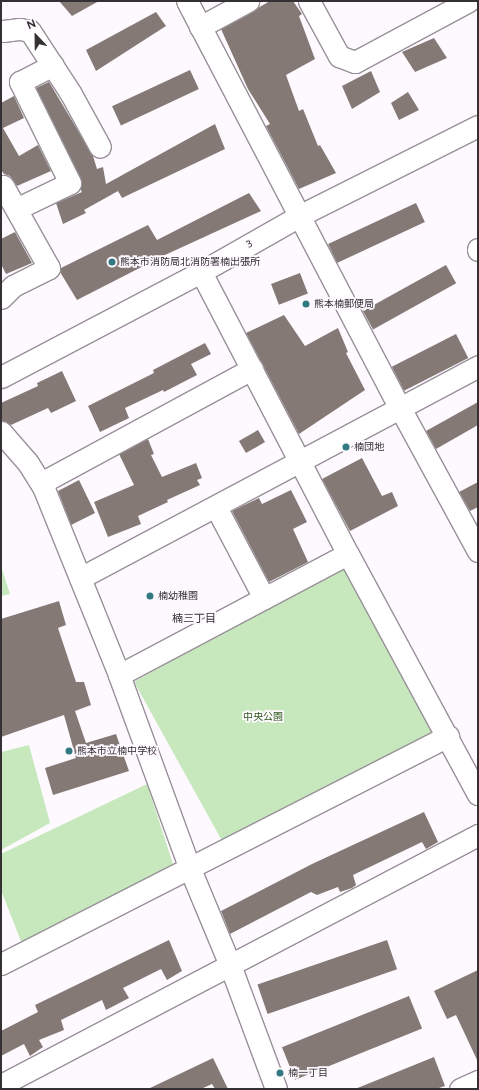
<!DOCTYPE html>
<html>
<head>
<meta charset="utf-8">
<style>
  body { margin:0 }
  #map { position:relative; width:479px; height:1090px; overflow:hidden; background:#fef9ff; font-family:Figtree,"Noto Sans JP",sans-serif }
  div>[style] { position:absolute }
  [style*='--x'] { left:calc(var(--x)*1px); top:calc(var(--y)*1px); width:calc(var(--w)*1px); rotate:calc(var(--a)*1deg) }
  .green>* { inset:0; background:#c7e8bc; transform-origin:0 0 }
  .building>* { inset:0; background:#857976; transform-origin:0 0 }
  .roads { filter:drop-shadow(1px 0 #989099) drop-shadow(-1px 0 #989099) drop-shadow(0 1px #989099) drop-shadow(0 -1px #989099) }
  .minor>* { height:21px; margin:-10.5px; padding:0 10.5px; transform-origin:10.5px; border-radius:10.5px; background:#fff }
  .dots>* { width:11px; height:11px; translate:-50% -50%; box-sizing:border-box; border:2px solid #fef9ff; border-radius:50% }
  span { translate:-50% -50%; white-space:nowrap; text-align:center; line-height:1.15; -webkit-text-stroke:3.5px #fef9ff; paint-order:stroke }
  .street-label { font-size:10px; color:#343034 }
  .poi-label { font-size:10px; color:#343034 }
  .left { translate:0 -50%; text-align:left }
  .park-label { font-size:10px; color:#2c5918 }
  .neighbourhood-label { font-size:11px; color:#343034 }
  .frame { position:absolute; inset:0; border:2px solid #343034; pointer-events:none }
  .north { position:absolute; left:16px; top:16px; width:40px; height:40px; -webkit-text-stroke:3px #fef9ff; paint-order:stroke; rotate:338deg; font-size:11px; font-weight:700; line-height:16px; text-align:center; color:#343034 }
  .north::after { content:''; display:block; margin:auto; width:14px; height:18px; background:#343034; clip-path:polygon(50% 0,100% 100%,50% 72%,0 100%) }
</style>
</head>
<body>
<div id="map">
  <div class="green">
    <div style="clip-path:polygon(1px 566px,10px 594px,1px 596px)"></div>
    <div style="left:343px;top:566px;width:189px;height:239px;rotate:61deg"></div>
    <div style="clip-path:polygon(29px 745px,50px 823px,1px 850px,1px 752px)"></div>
    <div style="clip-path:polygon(147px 784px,173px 864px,171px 867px,22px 944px,1px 890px,1px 854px)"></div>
  </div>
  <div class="building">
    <div style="clip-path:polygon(59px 1px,99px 1px,72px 16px)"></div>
    <div style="clip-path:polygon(270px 1px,293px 1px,302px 14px,299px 16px,315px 59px,286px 75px,299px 111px,303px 109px,318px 146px,320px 145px,336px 173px,299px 189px,266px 126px,270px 124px,248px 89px,221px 29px)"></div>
    <div style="clip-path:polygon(156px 12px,166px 26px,96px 71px,86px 50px)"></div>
    <div style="clip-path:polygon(434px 38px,447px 58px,415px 72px,402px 52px)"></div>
    <div style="left:190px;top:70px;width:21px;height:86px;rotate:65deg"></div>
    <div style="clip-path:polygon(371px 71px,380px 92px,352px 109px,342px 86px)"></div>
    <div style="clip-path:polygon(49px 82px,93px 156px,97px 169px,103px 167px,106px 184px,215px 124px,225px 149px,122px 198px,118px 191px,84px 210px,86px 213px,63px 224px,56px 203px,82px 192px,80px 189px,82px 183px,36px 88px)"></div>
    <div style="clip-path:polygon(408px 92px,419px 110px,399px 120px,391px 103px)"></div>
    <div style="clip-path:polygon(14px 96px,24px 118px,3px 128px,19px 156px,38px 145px,51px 171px,17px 186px,10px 176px,4px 174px,1px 170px,1px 103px)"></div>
    <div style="clip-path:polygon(249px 193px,261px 211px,165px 255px,77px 300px,60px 272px,61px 268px,148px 225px,157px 240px)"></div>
    <div style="left:416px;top:203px;width:21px;height:97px;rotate:65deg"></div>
    <div style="clip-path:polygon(15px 232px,32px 263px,6px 274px,1px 264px,1px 239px)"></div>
    <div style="left:446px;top:265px;width:21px;height:95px;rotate:61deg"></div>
    <div style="left:300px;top:273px;width:22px;height:31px;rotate:69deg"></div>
    <div style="clip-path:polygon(284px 315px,305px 346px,338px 328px,348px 352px,346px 353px,365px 390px,299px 434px,246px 333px)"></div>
    <div style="left:456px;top:334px;width:27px;height:72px;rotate:63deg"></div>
    <div style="clip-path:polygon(205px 343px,211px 354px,191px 364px,197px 375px,164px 392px,163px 390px,125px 408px,129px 418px,100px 432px,88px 406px,154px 373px,153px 370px)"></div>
    <div style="clip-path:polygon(62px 371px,76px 401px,51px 413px,48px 408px,11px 425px,1px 420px,1px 403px,38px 386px,37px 383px)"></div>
    <div style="clip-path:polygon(478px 402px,478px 425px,436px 449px,426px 431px)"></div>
    <div style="left:258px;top:430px;width:14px;height:22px;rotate:60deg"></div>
    <div style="clip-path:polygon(148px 439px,154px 454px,151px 455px,162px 477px,196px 463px,202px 478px,197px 480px,200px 485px,167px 500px,168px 502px,138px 516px,141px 524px,108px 537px,94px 502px,134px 485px,119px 454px)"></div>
    <div style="clip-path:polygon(362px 458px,382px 496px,392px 492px,398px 506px,350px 531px,322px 479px)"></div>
    <div style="clip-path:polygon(79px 480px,95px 513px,71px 525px,58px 491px)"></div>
    <div style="clip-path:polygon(478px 482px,478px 507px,470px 511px,459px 492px)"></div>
    <div style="clip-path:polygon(291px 490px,307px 522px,293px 529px,308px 562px,269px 582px,232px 511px,259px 498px,262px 504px)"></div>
    <div style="clip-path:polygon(59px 601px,66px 625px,58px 628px,76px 682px,84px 682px,91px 705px,75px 711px,86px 743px,116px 734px,129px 771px,53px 795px,45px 768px,76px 758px,64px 715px,1px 737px,1px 619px)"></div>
    <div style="clip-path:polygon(424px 812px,438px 842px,426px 849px,422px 842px,353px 875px,356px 885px,352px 888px,340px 892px,338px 887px,317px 895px,311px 892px,230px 934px,221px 911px,312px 864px)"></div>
    <div style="clip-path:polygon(169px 940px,182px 971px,167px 980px,161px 969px,123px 988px,129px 998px,106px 1010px,102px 1000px,61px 1020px,64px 1030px,39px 1040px,43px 1047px,30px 1056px,24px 1044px,1px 1056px,1px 1031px,38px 1012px,35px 1005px)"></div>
    <div style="left:387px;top:940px;width:31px;height:137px;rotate:71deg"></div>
    <div style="clip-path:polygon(478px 970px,478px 1062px,456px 1015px,447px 1019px,434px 991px)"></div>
    <div style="left:409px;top:996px;width:35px;height:137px;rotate:68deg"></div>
    <div style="clip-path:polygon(434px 1057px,445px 1086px,436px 1089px,355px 1089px)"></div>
    <div style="clip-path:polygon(213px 1058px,228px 1089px,215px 1089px,212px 1084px,201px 1089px,148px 1089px)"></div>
  </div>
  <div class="roads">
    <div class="minor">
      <div style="--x:187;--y:1;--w:459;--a:62.4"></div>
      <div style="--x:400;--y:408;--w:163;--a:61.4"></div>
      <div style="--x:309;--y:1;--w:63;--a:61.4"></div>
      <div style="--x:339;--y:56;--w:17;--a:21"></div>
      <div style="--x:355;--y:62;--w:129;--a:-28.2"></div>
      <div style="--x:200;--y:27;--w:55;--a:-28.4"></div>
      <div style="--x:3;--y:31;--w:17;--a:-7"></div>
      <div style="--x:20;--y:29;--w:10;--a:11"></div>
      <div style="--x:30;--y:31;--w:75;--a:56.9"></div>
      <div style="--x:71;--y:94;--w:60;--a:61.3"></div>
      <div style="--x:1;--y:187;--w:2;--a:-27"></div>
      <div style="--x:3;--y:186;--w:94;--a:60.7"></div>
      <div style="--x:49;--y:268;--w:40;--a:153.4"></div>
      <div style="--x:13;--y:286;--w:17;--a:135"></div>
      <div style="--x:16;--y:209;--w:60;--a:-25.7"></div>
      <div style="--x:70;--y:183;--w:113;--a:-116.3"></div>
      <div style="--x:20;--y:82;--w:37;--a:-27"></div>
      <div style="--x:478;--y:249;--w:1;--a:90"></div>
      <div style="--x:201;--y:272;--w:318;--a:62.5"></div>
      <div style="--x:348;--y:554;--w:273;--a:61.6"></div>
      <div style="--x:1;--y:377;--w:226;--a:-27.7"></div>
      <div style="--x:201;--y:272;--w:113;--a:-29.7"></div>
      <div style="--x:299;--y:216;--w:200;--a:-26.7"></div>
      <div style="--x:1;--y:432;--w:41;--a:48.9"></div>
      <div style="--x:28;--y:463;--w:31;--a:58"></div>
      <div style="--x:44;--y:489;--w:201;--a:68"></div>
      <div style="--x:119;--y:675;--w:207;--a:69.9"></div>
      <div style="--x:190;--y:869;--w:104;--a:67.4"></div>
      <div style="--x:230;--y:965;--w:132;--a:69.6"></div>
      <div style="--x:41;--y:483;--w:240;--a:-28.4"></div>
      <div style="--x:216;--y:507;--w:103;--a:62.2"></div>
      <div style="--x:80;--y:578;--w:451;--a:-28"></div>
      <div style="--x:119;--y:675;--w:259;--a:-27.9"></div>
      <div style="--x:1;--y:964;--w:502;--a:-27.02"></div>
      <div style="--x:1;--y:1085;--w:539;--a:-27.66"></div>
      <div style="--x:460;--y:1089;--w:20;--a:-24"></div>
    </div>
  </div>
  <div class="dots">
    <div style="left:112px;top:262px;background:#317a81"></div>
    <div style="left:306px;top:304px;background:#317a81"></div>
    <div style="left:346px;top:447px;background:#317a81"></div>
    <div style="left:150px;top:596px;background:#317a81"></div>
    <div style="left:69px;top:751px;background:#317a81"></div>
    <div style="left:280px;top:1073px;background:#317a81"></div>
  </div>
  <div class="street-label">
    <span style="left:249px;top:244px;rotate:-29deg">3</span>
  </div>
  <div class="poi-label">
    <span class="left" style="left:120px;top:262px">熊本市消防局北消防署楠出張所</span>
    <span class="left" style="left:314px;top:304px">熊本楠郵便局</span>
    <span class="left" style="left:354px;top:447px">楠団地</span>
    <span class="left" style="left:158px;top:596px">楠幼稚園</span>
    <span class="left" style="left:77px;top:751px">熊本市立楠中学校</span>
    <span class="left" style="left:288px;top:1073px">楠一丁目</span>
  </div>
  <div class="park-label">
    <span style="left:263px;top:717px">中央公園</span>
  </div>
  <div class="neighbourhood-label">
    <span style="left:194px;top:619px">楠三丁目</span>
  </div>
  <div class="frame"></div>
  <div class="north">N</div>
</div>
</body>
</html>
